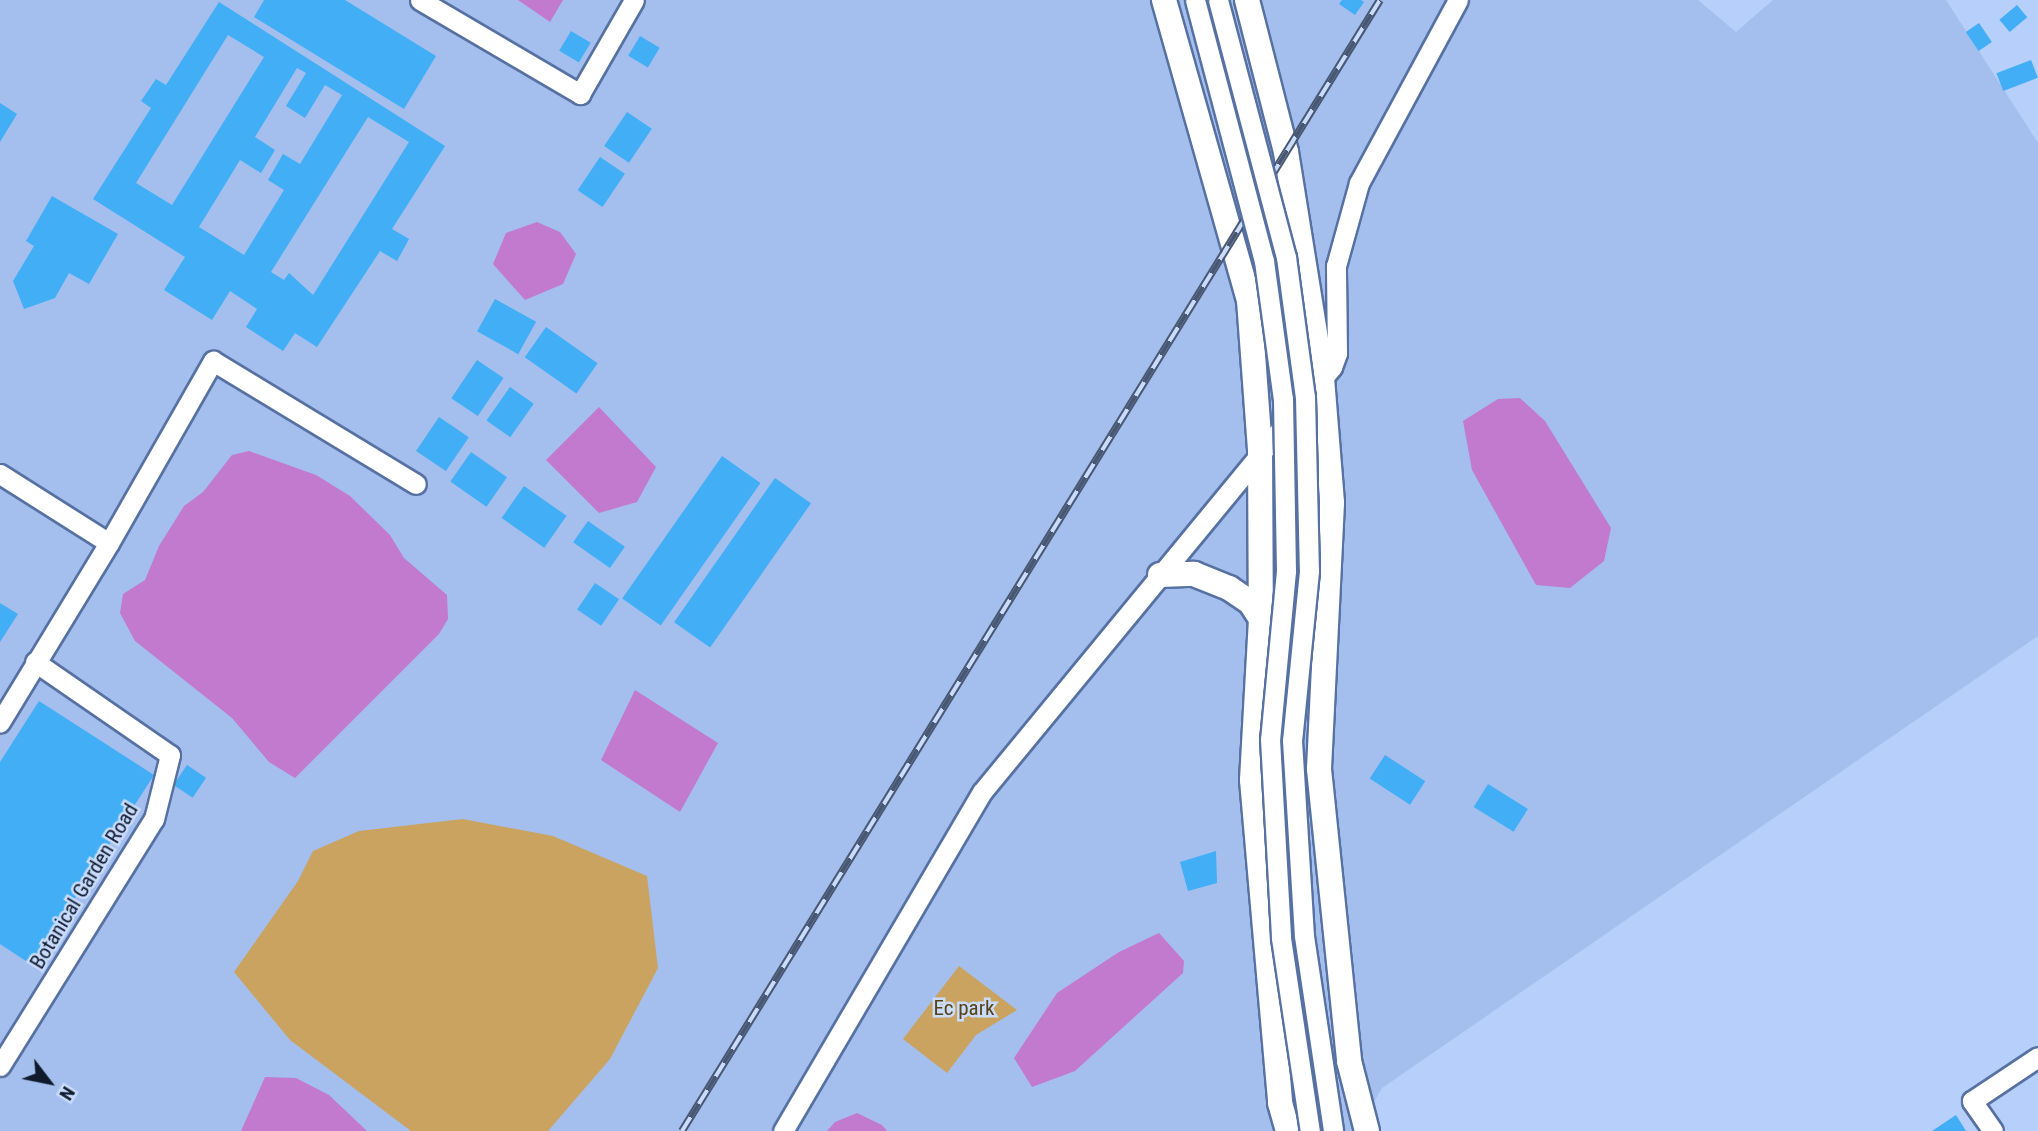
<!DOCTYPE html>
<html>
<head>
<meta charset="utf-8">
<style>
  body { margin:0 }
  #map { position:relative; width:2038px; height:1131px; overflow:hidden; background:#b6cffb; font-family:"Roboto Condensed",sans-serif }
  div>[style] { position:absolute }
  [style*='--x'] { left:calc(var(--x)*1px); top:calc(var(--y)*1px); width:calc(var(--w)*1px); rotate:calc(var(--a)*1deg) }
  .built>* { inset:0; background:#a4bfee }
  .green>* { inset:0; background:#c9a35f }
  .water>* { inset:0; background:#c17acd }
  .building>* { inset:0; background:#41aef5; transform-origin:0 0 }
  .roads { filter:drop-shadow(2px 0 #5671a2) drop-shadow(-2px 0 #5671a2) drop-shadow(0 2px #5671a2) drop-shadow(0 -2px #5671a2) }
  .minor>* { height:19px; margin:-9.5px; padding:0 9.5px; transform-origin:9.5px; border-radius:9.5px; background:#fff }
  .major>* { height:24px; margin:-12px; padding:0 12px; transform-origin:12px; border-radius:12px; background:#fff }
  .rail>* { height:8px; margin-top:-4px; transform-origin:0; background:repeating-linear-gradient(90deg,#c9dcfd 0 16px,#485873 0 32px); box-sizing:border-box; border-block:2px solid #485873 }
  .bridges { filter:drop-shadow(2px 0 #5671a2) drop-shadow(-2px 0 #5671a2) drop-shadow(0 2px #5671a2) drop-shadow(0 -2px #5671a2) }
  .minor-bridge>* { height:19px; margin:-9.5px; padding:0 9.5px; transform-origin:9.5px; border-radius:9.5px; background:#fff }
  span { translate:-50% -50%; white-space:nowrap; text-align:center; line-height:1.15; -webkit-text-stroke:5px #c9dcfd; paint-order:stroke }
  .street-label { font-size:21px; color:#0f1a2d }
  .park-label { font-size:21px; color:#584113 }
  .north { position:absolute; left:14px; top:1047px; width:70px; height:70px; -webkit-text-stroke:5px #c9dcfd; paint-order:stroke; rotate:122deg; font-size:19px; font-weight:700; line-height:28px; text-align:center; color:#0f1a2d }
  .north::after { content:''; display:block; margin:auto; width:24px; height:32px; background:#0f1a2d; clip-path:polygon(50% 0,100% 100%,50% 72%,0 100%) }
</style>
</head>
<body>
<div id="map">
  <div class="built">
    <div style="clip-path:polygon(0 0,1698px 0,1736px 32px,1773px 0,1946px 0,2038px 143px,2038px 636px,1382px 1088px,1357px 1131px,0 1131px)"></div>
  </div>
  <div class="green">
    <div style="clip-path:polygon(463px 819px,553px 836px,647px 876px,658px 968px,610px 1059px,548px 1131px,411px 1131px,290px 1040px,234px 972px,298px 881px,313px 851px,359px 831px)"></div>
    <div style="clip-path:polygon(959px 966px,1017px 1010px,976px 1035px,947px 1073px,903px 1039px)"></div>
  </div>
  <div class="water">
    <div style="clip-path:polygon(518px 0,563px 0,550px 22px)"></div>
    <div style="clip-path:polygon(537px 222px,560px 232px,576px 254px,563px 284px,525px 300px,493px 264px,506px 233px)"></div>
    <div style="clip-path:polygon(1520px 398px,1545px 421px,1611px 528px,1604px 561px,1570px 588px,1536px 585px,1472px 470px,1463px 421px,1498px 399px)"></div>
    <div style="clip-path:polygon(599px 407px,656px 467px,637px 502px,599px 513px,546px 460px)"></div>
    <div style="clip-path:polygon(249px 451px,316px 475px,350px 496px,390px 535px,404px 558px,447px 595px,448px 619px,439px 634px,295px 778px,269px 762px,232px 718px,135px 641px,120px 613px,123px 594px,145px 580px,159px 546px,184px 506px,203px 492px,232px 455px)"></div>
    <div style="clip-path:polygon(635px 690px,718px 743px,680px 812px,601px 760px)"></div>
    <div style="clip-path:polygon(1159px 933px,1184px 961px,1183px 973px,1075px 1071px,1032px 1087px,1014px 1058px,1057px 993px,1119px 952px)"></div>
    <div style="clip-path:polygon(265px 1077px,296px 1078px,329px 1095px,367px 1131px,241px 1131px)"></div>
    <div style="clip-path:polygon(857px 1113px,882px 1125px,887px 1131px,827px 1131px,835px 1122px)"></div>
  </div>
  <div class="building">
    <div style="clip-path:polygon(264px 0,345px 0,436px 56px,404px 109px,254px 17px)"></div>
    <div style="clip-path:polygon(1342px 0,1361px 0,1364px 2px,1355px 15px,1339px 4px)"></div>
    <div style="clip-path:polygon(evenodd,219px 2px,445px 146px,392px 229px,409px 239px,397px 261px,380px 251px,317px 347px,295px 333px,283px 351px,246px 327px,257px 309px,230px 291px,212px 320px,164px 290px,185px 257px,93px 199px,151px 108px,141px 101px,156px 79px,166px 85px,219px 2px,228px 35px,264px 57px,172px 205px,136px 183px,228px 35px,219px 2px,297px 68px,306px 73px,286px 106px,305px 118px,325px 85px,342px 95px,300px 164px,283px 154px,268px 180px,284px 190px,244px 255px,199px 227px,240px 160px,261px 173px,275px 150px,255px 137px,297px 68px,219px 2px,368px 117px,409px 142px,313px 295px,289px 273px,284px 280px,271px 272px,368px 117px)"></div>
    <div style="left:2017px;top:5px;width:16px;height:23px;rotate:50deg"></div>
    <div style="left:1979px;top:23px;width:23px;height:16px;rotate:56deg"></div>
    <div style="left:571px;top:31px;width:23px;height:23px;rotate:31deg"></div>
    <div style="left:640px;top:36px;width:23px;height:23px;rotate:31deg"></div>
    <div style="left:2031px;top:60px;width:19px;height:37px;rotate:69deg"></div>
    <div style="clip-path:polygon(0 103px,17px 114px,0 142px)"></div>
    <div style="left:627px;top:112px;width:30px;height:41px;rotate:34deg"></div>
    <div style="left:600px;top:157px;width:30px;height:40px;rotate:34deg"></div>
    <div style="clip-path:polygon(52px 196px,118px 234px,89px 284px,69px 273px,55px 298px,24px 309px,13px 281px,34px 246px,26px 241px)"></div>
    <div style="left:495px;top:299px;width:47px;height:37px;rotate:29deg"></div>
    <div style="left:546px;top:327px;width:63px;height:37px;rotate:35deg"></div>
    <div style="left:477px;top:360px;width:32px;height:46px;rotate:34deg"></div>
    <div style="left:510px;top:387px;width:29px;height:41px;rotate:35deg"></div>
    <div style="left:439px;top:417px;width:36px;height:41px;rotate:34deg"></div>
    <div style="left:471px;top:452px;width:44px;height:36px;rotate:35deg"></div>
    <div style="left:722px;top:456px;width:47px;height:174px;rotate:35deg"></div>
    <div style="left:775px;top:478px;width:44px;height:176px;rotate:35deg"></div>
    <div style="left:524px;top:486px;width:52px;height:39px;rotate:35deg"></div>
    <div style="left:588px;top:521px;width:45px;height:26px;rotate:35deg"></div>
    <div style="left:595px;top:583px;width:29px;height:32px;rotate:34deg"></div>
    <div style="clip-path:polygon(0 603px,18px 614px,0 642px)"></div>
    <div style="clip-path:polygon(39px 701px,154px 775px,32px 965px,0 944px,0 762px)"></div>
    <div style="left:1385px;top:755px;width:48px;height:28px;rotate:33deg"></div>
    <div style="left:187px;top:765px;width:23px;height:24px;rotate:34deg"></div>
    <div style="left:1488px;top:784px;width:47px;height:27px;rotate:32deg"></div>
    <div style="clip-path:polygon(1216px 851px,1217px 883px,1188px 891px,1180px 862px)"></div>
    <div style="clip-path:polygon(1956px 1115px,1966px 1131px,1932px 1131px)"></div>
  </div>
  <div class="roads">
    <div class="minor">
      <div style="--x:420;--y:0;--w:186;--a:30.4"></div>
      <div style="--x:580;--y:94;--w:108;--a:-60.1"></div>
      <div style="--x:0;--y:474;--w:129;--a:32.3"></div>
      <div style="--x:109;--y:543;--w:210;--a:121.3"></div>
      <div style="--x:109;--y:543;--w:210;--a:-60.3"></div>
      <div style="--x:213;--y:361;--w:237;--a:31.2"></div>
      <div style="--x:0;--y:1066;--w:291;--a:-58.1"></div>
      <div style="--x:154;--y:819;--w:66;--a:-76"></div>
      <div style="--x:170;--y:755;--w:164;--a:-145.4"></div>
      <div style="--x:783;--y:1131;--w:393;--a:-59.6"></div>
      <div style="--x:982;--y:792;--w:551;--a:-50.53"></div>
      <div style="--x:1332;--y:367;--w:15;--a:-70"></div>
      <div style="--x:1337;--y:353;--w:87;--a:-90.7"></div>
      <div style="--x:1336;--y:266;--w:86;--a:-74.5"></div>
      <div style="--x:1359;--y:183;--w:208;--a:-61.6"></div>
      <div style="--x:1993;--y:1131;--w:37;--a:-125"></div>
      <div style="--x:1972;--y:1101;--w:79;--a:-33.7"></div>
    </div>
    <div class="major">
      <div style="--x:1164;--y:0;--w:312;--a:74.2"></div>
      <div style="--x:1249;--y:300;--w:149;--a:85.8"></div>
      <div style="--x:1260;--y:449;--w:170;--a:89.7"></div>
      <div style="--x:1261;--y:619;--w:161;--a:93.2"></div>
      <div style="--x:1252;--y:780;--w:324;--a:85"></div>
      <div style="--x:1280;--y:1103;--w:29;--a:74"></div>
      <div style="--x:1247;--y:0;--w:157;--a:75.6"></div>
      <div style="--x:1286;--y:152;--w:229;--a:80.9"></div>
      <div style="--x:1322;--y:378;--w:125;--a:85.4"></div>
      <div style="--x:1332;--y:503;--w:266;--a:92.8"></div>
      <div style="--x:1319;--y:769;--w:294;--a:84.1"></div>
      <div style="--x:1349;--y:1061;--w:72;--a:75.6"></div>
      <div style="--x:1160;--y:575;--w:34;--a:-2"></div>
      <div style="--x:1194;--y:574;--w:38;--a:22"></div>
      <div style="--x:1229;--y:588;--w:25;--a:34"></div>
      <div style="--x:1250;--y:602;--w:20;--a:57"></div>
    </div>
  </div>
  <div class="rail">
    <div style="--x:682;--y:1131;--w:1329;--a:-58.32"></div>
  </div>
  <div class="bridges">
    <div class="minor-bridge">
      <div style="--x:1195;--y:0;--w:270;--a:75.2"></div>
      <div style="--x:1264;--y:261;--w:139;--a:82.2"></div>
      <div style="--x:1283;--y:399;--w:172;--a:89"></div>
      <div style="--x:1286;--y:571;--w:169;--a:95.4"></div>
      <div style="--x:1270;--y:739;--w:199;--a:86.8"></div>
      <div style="--x:1281;--y:938;--w:195;--a:81.5"></div>
      <div style="--x:1218;--y:0;--w:266;--a:75.2"></div>
      <div style="--x:1286;--y:257;--w:141;--a:82.3"></div>
      <div style="--x:1305;--y:397;--w:174;--a:88.7"></div>
      <div style="--x:1309;--y:571;--w:170;--a:95.7"></div>
      <div style="--x:1292;--y:740;--w:196;--a:86.5"></div>
      <div style="--x:1304;--y:936;--w:197;--a:81.5"></div>
    </div>
  </div>
  <div class="street-label">
    <span style="left:84px;top:886px;rotate:-59deg">Botanical Garden Road</span>
  </div>
  <div class="park-label">
    <span style="left:964px;top:1008px">Ec park</span>
  </div>
  <div class="north">N</div>
</div>
</body>
</html>
